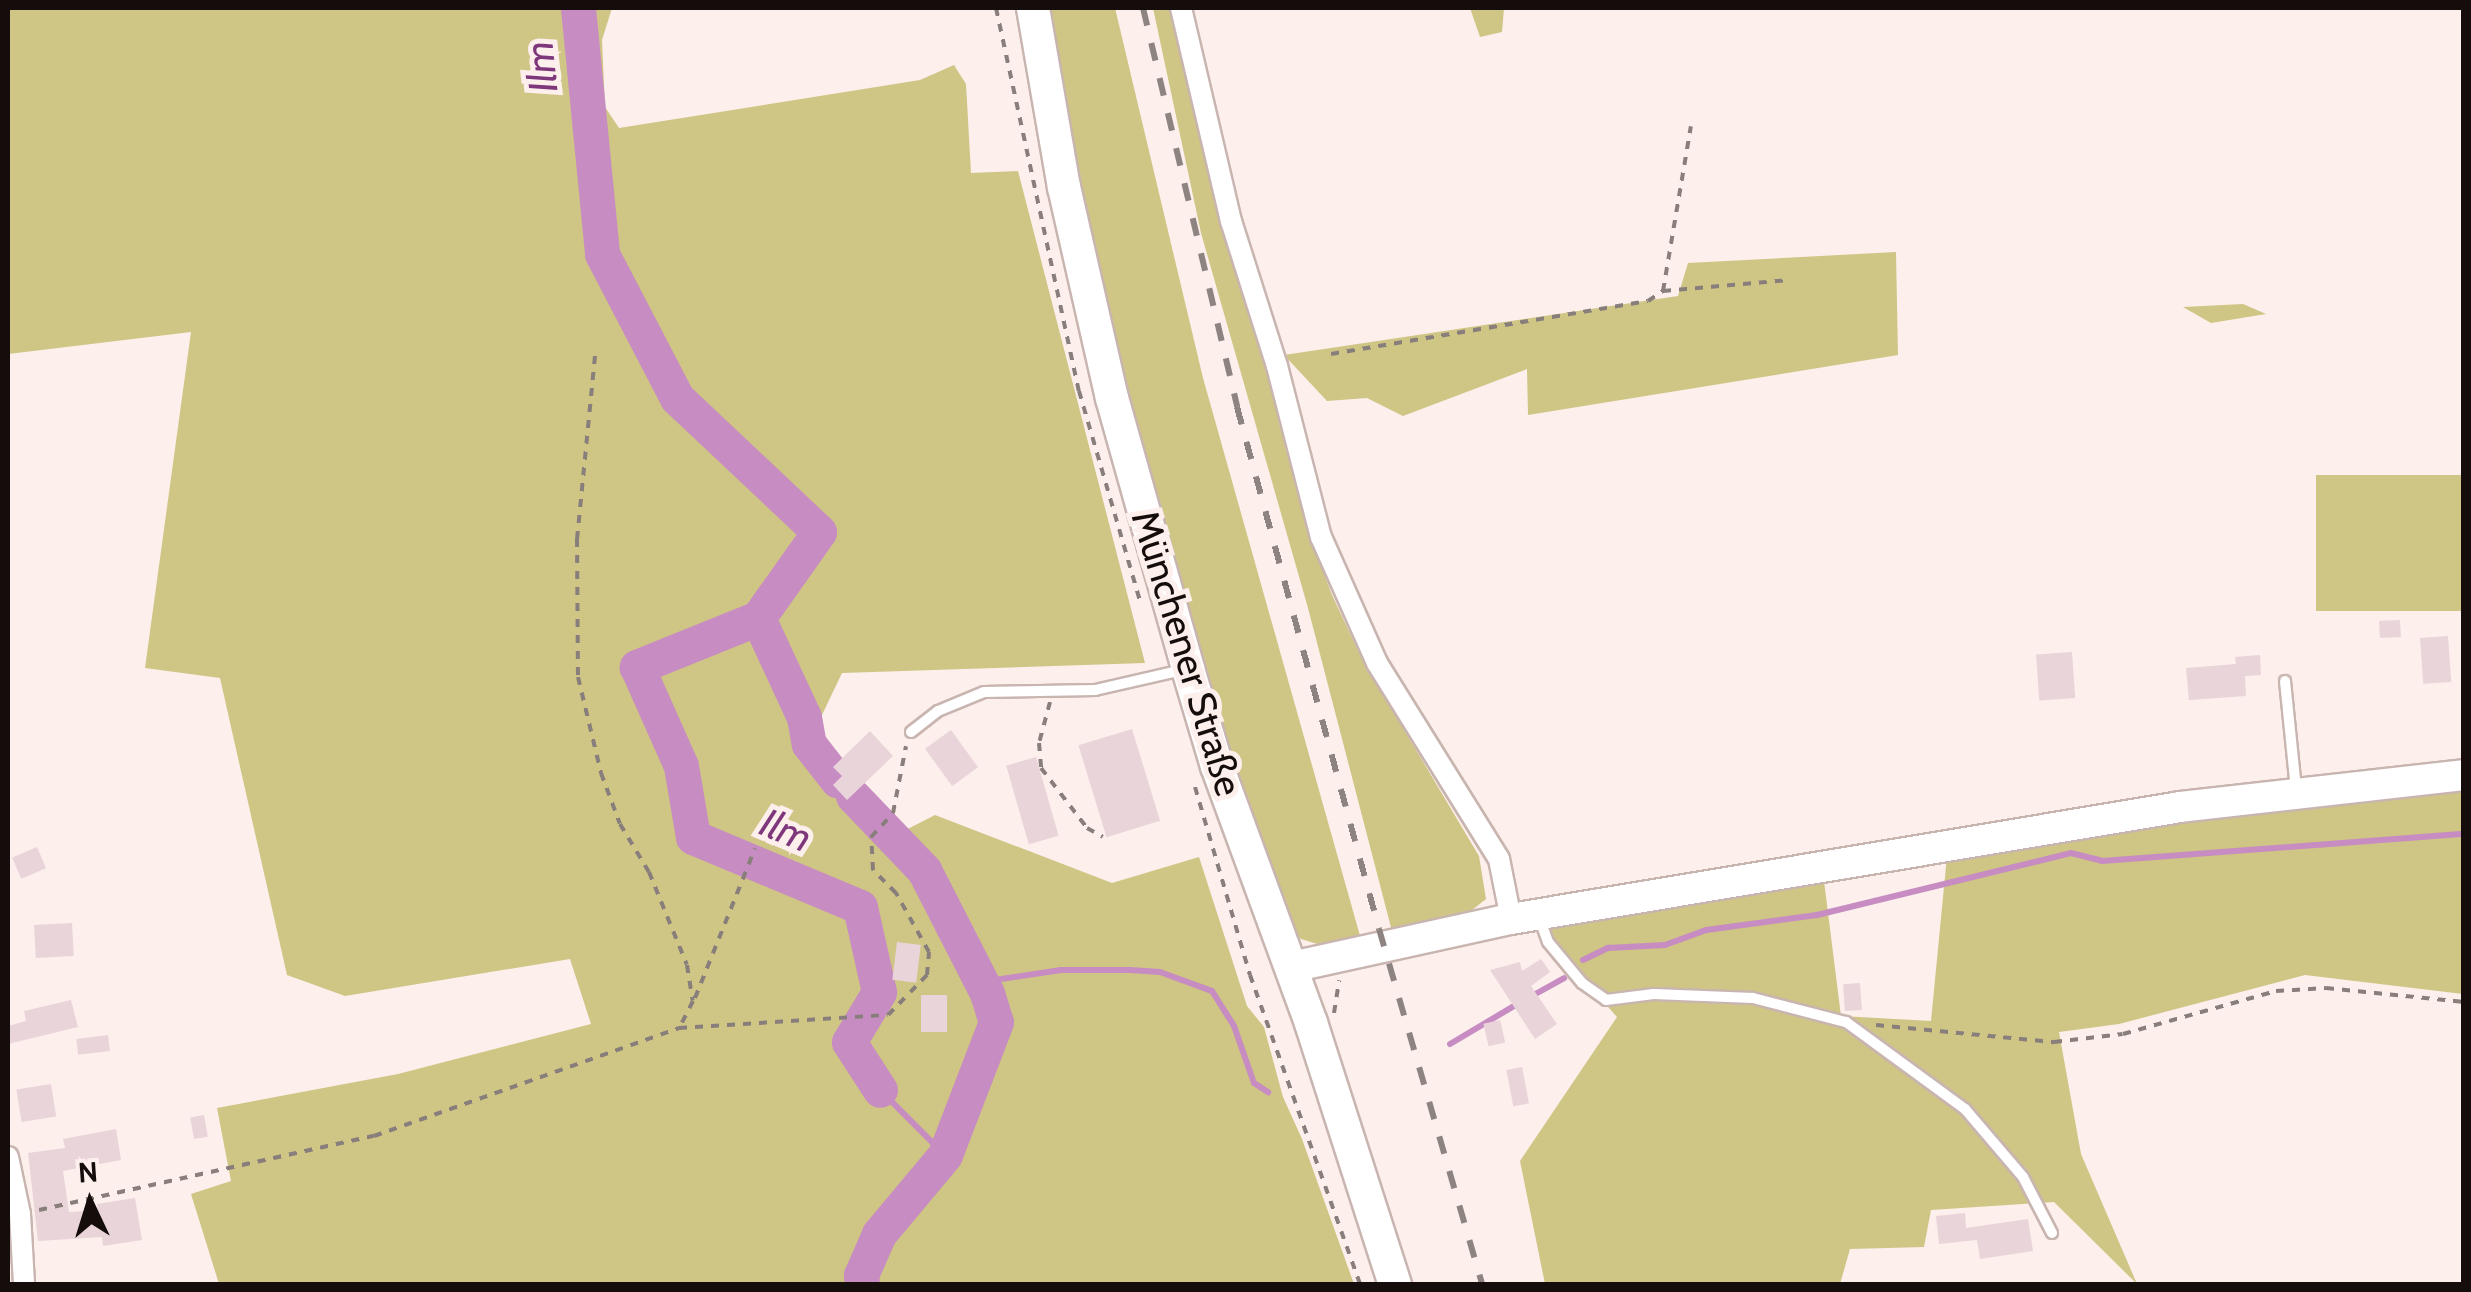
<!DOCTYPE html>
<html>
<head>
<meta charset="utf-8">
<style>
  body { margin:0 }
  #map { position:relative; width:2471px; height:1292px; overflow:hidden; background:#fcefec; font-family:Cabin,sans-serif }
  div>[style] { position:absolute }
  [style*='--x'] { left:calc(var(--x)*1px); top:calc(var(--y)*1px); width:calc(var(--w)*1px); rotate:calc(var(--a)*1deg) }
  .green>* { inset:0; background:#cfc584; transform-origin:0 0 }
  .stream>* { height:6px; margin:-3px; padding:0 3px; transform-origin:3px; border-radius:3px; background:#c78cc2 }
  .river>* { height:35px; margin:-17.5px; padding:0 17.5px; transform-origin:17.5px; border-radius:17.5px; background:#c78cc2 }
  .building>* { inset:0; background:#e9d4d9; transform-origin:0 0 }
  .path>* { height:4px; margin-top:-2px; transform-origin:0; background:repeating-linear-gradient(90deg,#887e7b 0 8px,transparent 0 16px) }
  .roads { filter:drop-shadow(2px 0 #c9b5b0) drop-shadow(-2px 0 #c9b5b0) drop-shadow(0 2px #c9b5b0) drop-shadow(0 -2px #c9b5b0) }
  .lane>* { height:10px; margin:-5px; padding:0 5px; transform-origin:5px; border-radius:5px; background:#fff }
  .street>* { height:20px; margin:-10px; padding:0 10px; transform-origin:10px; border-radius:10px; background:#fff }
  .secondary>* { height:30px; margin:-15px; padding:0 15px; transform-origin:15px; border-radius:15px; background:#fff }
  .primary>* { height:32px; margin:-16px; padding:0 16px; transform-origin:16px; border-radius:16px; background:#fff }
  .rail>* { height:6px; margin-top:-3px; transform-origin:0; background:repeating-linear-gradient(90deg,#8d8380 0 18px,transparent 0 36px) }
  span { translate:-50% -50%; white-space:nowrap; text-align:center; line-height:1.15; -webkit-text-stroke:10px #fcefec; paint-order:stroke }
  .street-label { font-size:38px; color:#140d0b }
  .water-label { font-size:40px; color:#7e377b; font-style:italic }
  .frame { position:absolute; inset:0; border:10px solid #140d0b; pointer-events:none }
  .north { position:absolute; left:40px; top:1152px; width:100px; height:100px; -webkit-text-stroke:8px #fcefec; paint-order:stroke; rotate:356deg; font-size:28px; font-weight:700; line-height:40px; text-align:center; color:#140d0b }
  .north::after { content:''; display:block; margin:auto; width:35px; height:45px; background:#140d0b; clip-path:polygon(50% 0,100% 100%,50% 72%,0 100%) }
</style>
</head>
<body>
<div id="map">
  <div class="green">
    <div style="clip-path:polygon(8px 8px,612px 8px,602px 40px,605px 107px,619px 128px,920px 80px,954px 65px,966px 84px,971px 173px,1018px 171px,1145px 663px,842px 673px,811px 738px,896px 835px,935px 815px,1112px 883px,1199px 857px,1247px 1006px,1264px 1027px,1283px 1097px,1302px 1139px,1354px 1284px,219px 1284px,191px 1194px,231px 1181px,217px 1108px,398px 1074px,591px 1024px,570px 959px,345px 996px,287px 975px,220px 678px,145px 668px,191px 332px,8px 354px)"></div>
    <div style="clip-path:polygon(1047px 8px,1115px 8px,1203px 378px,1362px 943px,1324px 946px,1301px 939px,1290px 929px,1244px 798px,1203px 655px,1149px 497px,1068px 156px)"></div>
    <div style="clip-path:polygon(1153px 8px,1171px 8px,1227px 239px,1266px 364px,1308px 530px,1332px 595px,1362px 659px,1479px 856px,1486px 899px,1462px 918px,1393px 935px,1308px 608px,1201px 233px)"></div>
    <div style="clip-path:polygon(1470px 8px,1504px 8px,1502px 32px,1480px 37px)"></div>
    <div style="clip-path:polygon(1896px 252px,1898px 355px,1528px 415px,1527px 369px,1403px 416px,1367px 398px,1327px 401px,1284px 355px,1678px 296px,1688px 263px)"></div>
    <div style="clip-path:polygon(2243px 304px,2266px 314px,2211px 323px,2183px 307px)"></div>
    <div style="left:2463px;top:475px;width:136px;height:147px;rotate:90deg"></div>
    <div style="clip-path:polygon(2463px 783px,2463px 994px,2305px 975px,2119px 1024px,2059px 1032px,2081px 1154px,2137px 1284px,2054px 1202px,1931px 1210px,1924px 1247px,1850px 1249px,1840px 1284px,1545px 1284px,1520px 1161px,1617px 1017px,1554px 946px,1550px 924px,1824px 881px,1841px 1016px,1931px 1021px,1947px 856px,2282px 801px)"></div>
  </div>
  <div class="stream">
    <div style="--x:1583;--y:960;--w:28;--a:-26"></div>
    <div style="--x:1608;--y:948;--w:57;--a:-3"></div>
    <div style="--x:1665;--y:945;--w:44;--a:-20.1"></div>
    <div style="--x:1706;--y:930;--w:112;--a:-7.7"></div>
    <div style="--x:1817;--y:915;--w:261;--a:-13.7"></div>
    <div style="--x:2071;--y:853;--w:32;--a:14"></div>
    <div style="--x:2102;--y:861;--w:363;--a:-4.3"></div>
    <div style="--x:981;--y:982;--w:81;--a:-8.5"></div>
    <div style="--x:1061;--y:970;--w:69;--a:0"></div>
    <div style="--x:1130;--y:970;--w:30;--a:4"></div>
    <div style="--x:1160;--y:972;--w:55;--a:20.1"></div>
    <div style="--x:1212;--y:991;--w:41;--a:57.8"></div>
    <div style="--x:1234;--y:1026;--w:60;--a:70.7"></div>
    <div style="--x:1254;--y:1083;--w:17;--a:33"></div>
    <div style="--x:1530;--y:997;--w:39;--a:-29"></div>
    <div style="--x:1450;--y:1044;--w:80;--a:-30.7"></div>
    <div style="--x:880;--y:1090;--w:92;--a:45"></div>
  </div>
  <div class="river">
    <div style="--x:578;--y:8;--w:247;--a:84.4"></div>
    <div style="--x:602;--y:254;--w:162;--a:62.5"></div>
    <div style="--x:677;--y:398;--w:195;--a:43.3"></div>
    <div style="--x:819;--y:532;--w:105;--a:125.3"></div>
    <div style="--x:758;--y:618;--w:131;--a:158"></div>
    <div style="--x:637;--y:667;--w:108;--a:66"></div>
    <div style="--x:681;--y:766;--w:72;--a:80.4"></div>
    <div style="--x:693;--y:837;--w:181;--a:22.7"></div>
    <div style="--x:860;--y:907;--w:87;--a:77.4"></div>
    <div style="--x:879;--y:992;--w:58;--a:121"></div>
    <div style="--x:849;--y:1042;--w:57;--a:57.1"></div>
    <div style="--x:758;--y:618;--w:109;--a:65.1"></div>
    <div style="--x:804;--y:717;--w:27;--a:80"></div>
    <div style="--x:809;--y:744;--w:46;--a:52.1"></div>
    <div style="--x:853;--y:796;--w:103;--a:46.2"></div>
    <div style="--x:924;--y:870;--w:138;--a:62.9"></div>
    <div style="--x:987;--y:993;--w:30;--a:73"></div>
    <div style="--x:996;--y:1022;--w:142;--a:111"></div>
    <div style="--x:945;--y:1155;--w:103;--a:129.9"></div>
    <div style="--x:879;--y:1234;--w:45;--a:113.7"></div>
    <div style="--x:861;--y:1275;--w:9;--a:84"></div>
  </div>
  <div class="building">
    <div style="left:2400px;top:620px;width:17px;height:21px;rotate:87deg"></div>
    <div style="left:2448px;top:636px;width:46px;height:28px;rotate:86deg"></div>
    <div style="left:2072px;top:652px;width:46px;height:36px;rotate:86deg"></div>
    <div style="clip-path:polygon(2260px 655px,2261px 675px,2245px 676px,2246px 696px,2189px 700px,2186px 668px,2236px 664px,2235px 657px)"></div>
    <div style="left:1132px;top:729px;width:96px;height:56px;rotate:73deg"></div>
    <div style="left:951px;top:730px;width:46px;height:32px;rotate:54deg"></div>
    <div style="clip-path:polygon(870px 731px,893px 756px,847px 800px,833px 785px,842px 776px,833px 767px)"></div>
    <div style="left:1036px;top:757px;width:82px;height:31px;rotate:74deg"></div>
    <div style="left:37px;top:847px;width:23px;height:27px;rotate:67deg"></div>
    <div style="left:72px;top:923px;width:33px;height:38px;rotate:87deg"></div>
    <div style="left:897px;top:942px;width:24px;height:38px;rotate:7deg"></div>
    <div style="clip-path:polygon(1541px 959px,1550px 972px,1531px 986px,1557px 1024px,1535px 1039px,1490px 970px,1520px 962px,1522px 971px)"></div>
    <div style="left:1860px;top:983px;width:27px;height:17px;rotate:86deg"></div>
    <div style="left:921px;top:995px;width:26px;height:37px"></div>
    <div style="clip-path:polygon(71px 1000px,78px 1027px,8px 1044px,8px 1026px,26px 1021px,24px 1011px)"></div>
    <div style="left:1500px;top:1020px;width:23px;height:17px;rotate:77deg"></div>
    <div style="left:108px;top:1035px;width:16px;height:32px;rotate:83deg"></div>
    <div style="left:1522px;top:1067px;width:37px;height:16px;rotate:79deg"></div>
    <div style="left:51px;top:1084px;width:33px;height:35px;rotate:81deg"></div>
    <div style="left:204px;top:1115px;width:22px;height:14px;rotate:80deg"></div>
    <div style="clip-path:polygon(116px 1129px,121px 1160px,63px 1171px,69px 1212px,98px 1210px,97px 1204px,135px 1198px,142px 1240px,103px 1246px,102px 1237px,38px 1241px,28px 1153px,65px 1148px,63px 1139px)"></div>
    <div style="clip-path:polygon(1965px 1213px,1966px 1228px,2028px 1219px,2033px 1251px,1980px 1259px,1977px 1240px,1939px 1244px,1936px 1216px)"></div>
  </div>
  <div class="path">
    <div style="--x:996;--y:8;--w:392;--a:77.8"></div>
    <div style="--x:1079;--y:391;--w:223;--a:73.8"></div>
    <div style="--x:1663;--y:291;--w:126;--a:-5"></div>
    <div style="--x:1331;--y:354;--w:321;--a:-9.5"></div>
    <div style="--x:1648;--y:301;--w:18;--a:-34"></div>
    <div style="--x:1663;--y:291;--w:167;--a:-80.4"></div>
    <div style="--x:595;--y:356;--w:184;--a:95.6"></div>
    <div style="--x:577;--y:539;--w:138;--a:89.6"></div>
    <div style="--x:578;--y:677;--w:99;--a:76.5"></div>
    <div style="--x:601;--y:773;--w:54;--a:69.6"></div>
    <div style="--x:620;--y:824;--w:56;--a:58.9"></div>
    <div style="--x:649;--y:872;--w:100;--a:67.8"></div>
    <div style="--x:687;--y:965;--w:36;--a:81"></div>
    <div style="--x:693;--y:1001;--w:30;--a:117"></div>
    <div style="--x:1050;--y:702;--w:42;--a:105"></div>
    <div style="--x:1039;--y:743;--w:25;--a:85"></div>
    <div style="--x:1041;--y:768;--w:76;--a:52.5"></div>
    <div style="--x:1087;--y:828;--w:18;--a:29"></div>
    <div style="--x:1195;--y:787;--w:196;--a:73.7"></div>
    <div style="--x:1250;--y:975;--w:328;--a:70.4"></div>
    <div style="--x:695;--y:998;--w:161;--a:-68.1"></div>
    <div style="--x:1334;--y:1013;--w:33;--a:-81"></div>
    <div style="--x:1876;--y:1025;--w:179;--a:5.5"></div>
    <div style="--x:2054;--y:1042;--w:69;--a:-6.6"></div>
    <div style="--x:2123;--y:1034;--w:159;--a:-15.7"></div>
    <div style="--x:2276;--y:991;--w:50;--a:-3.4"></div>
    <div style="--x:2326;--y:988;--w:139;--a:5.8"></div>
    <div style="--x:39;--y:1210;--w:343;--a:-12.5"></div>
    <div style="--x:374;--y:1136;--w:324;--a:-19.5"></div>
    <div style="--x:679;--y:1028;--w:209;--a:-3.6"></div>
    <div style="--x:888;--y:1015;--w:56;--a:-45.7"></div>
    <div style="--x:927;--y:975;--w:23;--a:-85"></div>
    <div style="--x:929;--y:952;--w:68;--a:-119.2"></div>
    <div style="--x:896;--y:893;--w:33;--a:-135"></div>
    <div style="--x:873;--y:870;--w:33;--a:-93"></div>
    <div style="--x:871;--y:837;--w:33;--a:-47"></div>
    <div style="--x:893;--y:813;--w:68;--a:-79"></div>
  </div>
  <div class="roads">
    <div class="lane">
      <div style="--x:2285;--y:681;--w:110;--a:84.2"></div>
      <div style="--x:911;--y:732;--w:34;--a:-38"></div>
      <div style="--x:938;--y:711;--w:50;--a:-22.4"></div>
      <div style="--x:984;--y:692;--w:111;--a:-1"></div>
      <div style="--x:1095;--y:690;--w:89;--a:-12.9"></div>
      <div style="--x:1540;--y:920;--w:23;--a:70"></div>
      <div style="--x:1548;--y:942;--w:53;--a:50.3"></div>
      <div style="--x:1582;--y:983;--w:29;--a:35"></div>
      <div style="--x:1606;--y:1000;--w:48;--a:-7.1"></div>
      <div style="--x:1654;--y:994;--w:99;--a:2.3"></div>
      <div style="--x:1753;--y:998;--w:96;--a:14.5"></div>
      <div style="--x:1846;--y:1022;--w:147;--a:36.2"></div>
      <div style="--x:1965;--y:1109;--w:89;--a:49.5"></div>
      <div style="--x:2023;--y:1177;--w:63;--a:62.6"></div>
    </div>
    <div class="street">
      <div style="--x:1181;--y:8;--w:219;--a:76.8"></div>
      <div style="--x:1231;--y:221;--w:152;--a:72.4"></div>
      <div style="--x:1277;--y:366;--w:177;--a:75.6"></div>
      <div style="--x:1321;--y:537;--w:138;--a:66"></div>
      <div style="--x:1377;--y:663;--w:231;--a:58.1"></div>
      <div style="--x:1499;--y:859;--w:61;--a:78.7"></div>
      <div style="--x:8;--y:1157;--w:58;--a:78.1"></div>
      <div style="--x:20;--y:1214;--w:70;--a:86.7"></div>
    </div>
    <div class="secondary">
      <div style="--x:1292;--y:967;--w:224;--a:-12.4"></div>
      <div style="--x:1511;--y:919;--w:678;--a:-9.5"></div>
      <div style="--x:2180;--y:807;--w:286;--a:-6.4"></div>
    </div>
    <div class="primary">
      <div style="--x:1033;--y:8;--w:182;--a:80.2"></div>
      <div style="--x:1064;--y:187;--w:216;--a:77.2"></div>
      <div style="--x:1112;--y:398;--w:281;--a:74.3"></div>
      <div style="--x:1188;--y:669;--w:101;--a:73.4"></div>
      <div style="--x:1217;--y:766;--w:274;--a:69.9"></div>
      <div style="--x:1311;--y:1023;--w:274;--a:72.2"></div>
    </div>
  </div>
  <div class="rail">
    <div style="--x:1143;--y:8;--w:410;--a:76.7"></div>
    <div style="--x:1237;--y:407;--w:541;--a:74.78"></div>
    <div style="--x:1379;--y:929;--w:370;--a:73.8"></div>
  </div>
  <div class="street-label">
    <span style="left:1187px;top:653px;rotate:73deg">Münchener Straße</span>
  </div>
  <div class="water-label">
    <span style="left:541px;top:67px;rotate:-96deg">Ilm</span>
    <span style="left:786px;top:830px;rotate:23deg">Ilm</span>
  </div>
  <div class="frame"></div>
  <div class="north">N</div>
</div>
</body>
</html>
